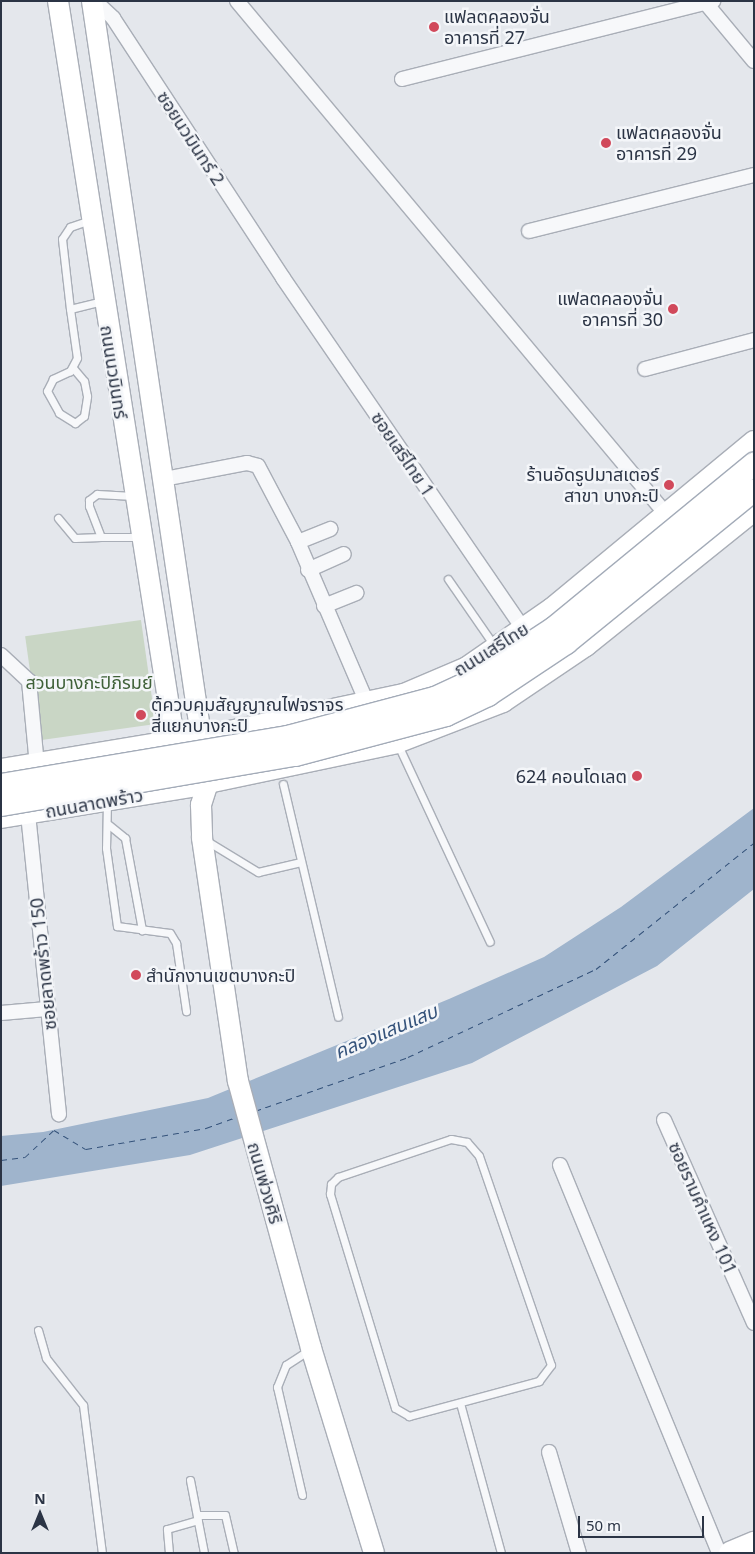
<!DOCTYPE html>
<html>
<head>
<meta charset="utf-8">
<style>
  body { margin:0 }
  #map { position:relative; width:755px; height:1554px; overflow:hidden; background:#e4e7ec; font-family:"Noto Sans","Noto Sans Thai",sans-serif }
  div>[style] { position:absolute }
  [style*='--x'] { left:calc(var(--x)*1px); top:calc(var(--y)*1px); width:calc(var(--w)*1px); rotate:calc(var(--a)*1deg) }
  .green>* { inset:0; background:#c9d6c5; transform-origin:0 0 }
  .water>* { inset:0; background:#9fb4cc }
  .ferry>* { height:1px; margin-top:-0.5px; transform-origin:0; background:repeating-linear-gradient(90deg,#34527a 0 6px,transparent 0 11px) }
  .roads { filter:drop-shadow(1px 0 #a9aeb7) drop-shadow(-1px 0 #a9aeb7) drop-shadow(0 1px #a9aeb7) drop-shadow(0 -1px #a9aeb7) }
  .service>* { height:7px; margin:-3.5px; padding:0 3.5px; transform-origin:3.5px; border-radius:3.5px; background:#f7f8fa }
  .minor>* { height:14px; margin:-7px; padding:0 7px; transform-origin:7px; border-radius:7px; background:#f7f8fa }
  .secondary>* { height:20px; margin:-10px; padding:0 10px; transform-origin:10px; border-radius:10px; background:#fff }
  .primary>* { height:22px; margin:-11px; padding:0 11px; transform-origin:11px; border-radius:11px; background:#fff }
  .bridges { filter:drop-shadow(1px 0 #a3abb8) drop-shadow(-1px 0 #a3abb8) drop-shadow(0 1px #a3abb8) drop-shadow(0 -1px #a3abb8) }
  .primary-bridge>* { height:22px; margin:-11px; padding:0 11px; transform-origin:11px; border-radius:11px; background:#fff }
  .dots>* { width:14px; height:14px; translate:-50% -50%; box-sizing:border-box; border:2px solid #f4f6f9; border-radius:50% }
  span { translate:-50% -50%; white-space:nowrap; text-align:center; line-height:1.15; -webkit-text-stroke:5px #f4f6f9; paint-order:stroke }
  .poi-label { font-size:18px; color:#2b3445 }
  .left { translate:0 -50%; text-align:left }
  .right { translate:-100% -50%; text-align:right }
  .street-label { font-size:18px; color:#2b3445 }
  .park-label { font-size:18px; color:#3f6138 }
  .water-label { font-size:19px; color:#34527a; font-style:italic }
  .frame { position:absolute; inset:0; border:2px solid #2b3445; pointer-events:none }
  .north { position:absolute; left:15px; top:1489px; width:50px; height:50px; -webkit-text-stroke:4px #f4f6f9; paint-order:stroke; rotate:0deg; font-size:14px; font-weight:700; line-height:20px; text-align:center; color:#2b3445 }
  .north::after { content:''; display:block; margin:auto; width:18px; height:22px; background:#2b3445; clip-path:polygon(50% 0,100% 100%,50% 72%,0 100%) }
  .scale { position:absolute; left:578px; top:1516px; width:126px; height:22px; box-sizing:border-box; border:2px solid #2b3445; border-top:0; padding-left:6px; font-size:15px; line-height:18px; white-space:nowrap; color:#2b3445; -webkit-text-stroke:4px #f4f6f9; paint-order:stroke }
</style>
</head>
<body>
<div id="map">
  <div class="green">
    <div style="left:141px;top:620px;width:105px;height:117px;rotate:82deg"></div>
  </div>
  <div class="water">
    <div style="clip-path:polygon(754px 808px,754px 889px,657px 966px,472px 1063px,190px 1155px,1px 1186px,1px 1136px,43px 1132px,208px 1098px,449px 999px,544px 957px,621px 907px)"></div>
  </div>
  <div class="ferry">
    <div style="--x:255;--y:1111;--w:162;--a:-19.4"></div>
    <div style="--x:408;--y:1057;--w:208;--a:-25.1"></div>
    <div style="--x:596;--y:969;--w:202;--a:-38.6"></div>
    <div style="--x:1;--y:1160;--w:24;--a:-7"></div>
    <div style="--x:25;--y:1157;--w:40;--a:-43"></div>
    <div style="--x:54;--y:1130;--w:37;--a:31"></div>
    <div style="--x:86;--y:1149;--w:122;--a:-9.9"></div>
    <div style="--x:206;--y:1128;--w:33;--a:-20"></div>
  </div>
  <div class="roads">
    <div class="service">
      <div style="--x:90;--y:220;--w:21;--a:161"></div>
      <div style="--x:70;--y:227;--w:14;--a:124"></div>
      <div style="--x:62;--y:239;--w:70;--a:83.5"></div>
      <div style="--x:70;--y:309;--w:34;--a:-14"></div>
      <div style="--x:70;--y:309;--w:49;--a:81.9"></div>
      <div style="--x:77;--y:358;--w:15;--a:118"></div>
      <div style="--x:70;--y:371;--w:19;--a:155"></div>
      <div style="--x:53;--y:379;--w:13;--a:117"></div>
      <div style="--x:47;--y:391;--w:25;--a:61"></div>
      <div style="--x:59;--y:413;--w:19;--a:32"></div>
      <div style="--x:75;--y:423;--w:11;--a:-38"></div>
      <div style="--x:84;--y:416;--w:20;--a:-81"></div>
      <div style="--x:87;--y:396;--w:15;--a:-101"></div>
      <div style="--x:84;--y:381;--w:17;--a:-130"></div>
      <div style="--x:133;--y:496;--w:36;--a:-177"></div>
      <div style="--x:97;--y:494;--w:10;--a:143"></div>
      <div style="--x:89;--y:500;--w:6;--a:90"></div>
      <div style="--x:89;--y:506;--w:33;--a:69"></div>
      <div style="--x:101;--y:537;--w:39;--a:0"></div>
      <div style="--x:58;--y:518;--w:26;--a:50"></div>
      <div style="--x:75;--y:538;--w:26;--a:-2"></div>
      <div style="--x:448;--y:579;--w:83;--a:55.3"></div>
      <div style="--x:398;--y:745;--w:217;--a:65"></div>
      <div style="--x:283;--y:784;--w:239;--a:76.7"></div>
      <div style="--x:107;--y:802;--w:46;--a:91.2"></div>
      <div style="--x:106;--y:848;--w:79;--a:82"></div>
      <div style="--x:117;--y:926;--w:53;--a:7.5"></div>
      <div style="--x:170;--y:933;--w:12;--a:59"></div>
      <div style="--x:176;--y:943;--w:69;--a:81.6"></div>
      <div style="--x:109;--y:825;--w:21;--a:39"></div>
      <div style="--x:125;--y:838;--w:94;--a:79.5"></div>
      <div style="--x:207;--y:841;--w:60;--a:31.3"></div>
      <div style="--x:258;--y:872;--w:44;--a:-13.1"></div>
      <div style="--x:451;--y:1139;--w:16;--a:11"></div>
      <div style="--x:467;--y:1142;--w:18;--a:49"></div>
      <div style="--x:479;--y:1156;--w:221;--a:71"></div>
      <div style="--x:551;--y:1365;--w:20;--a:127"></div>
      <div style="--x:539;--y:1381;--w:135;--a:164.9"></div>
      <div style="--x:409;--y:1416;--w:16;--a:-150"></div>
      <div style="--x:395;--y:1408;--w:224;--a:-106.9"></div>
      <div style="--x:330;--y:1194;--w:10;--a:-84"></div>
      <div style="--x:331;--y:1184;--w:10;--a:-45"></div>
      <div style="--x:338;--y:1177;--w:119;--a:-18.6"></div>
      <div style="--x:38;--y:1330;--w:29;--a:74"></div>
      <div style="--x:46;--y:1358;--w:60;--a:51.8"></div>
      <div style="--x:83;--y:1405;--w:149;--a:82.7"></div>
      <div style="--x:460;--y:1403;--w:156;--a:74.7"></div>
      <div style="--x:190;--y:1480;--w:74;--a:79.1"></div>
      <div style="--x:302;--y:1495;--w:111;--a:-103"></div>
      <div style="--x:277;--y:1387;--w:24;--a:-68"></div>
      <div style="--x:286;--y:1365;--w:27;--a:-33"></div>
      <div style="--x:197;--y:1515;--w:28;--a:0"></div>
      <div style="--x:225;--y:1515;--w:39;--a:77"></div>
      <div style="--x:169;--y:1553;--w:24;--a:-95"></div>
      <div style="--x:167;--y:1529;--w:32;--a:-16"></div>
    </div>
    <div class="minor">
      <div style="--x:95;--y:1;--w:25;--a:43"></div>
      <div style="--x:113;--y:18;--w:311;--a:56.8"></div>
      <div style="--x:283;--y:278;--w:427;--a:55.6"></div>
      <div style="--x:237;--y:1;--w:669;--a:50.1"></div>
      <div style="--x:704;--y:1;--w:78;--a:50.2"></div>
      <div style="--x:402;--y:79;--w:321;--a:-14.1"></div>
      <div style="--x:529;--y:231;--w:232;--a:-14"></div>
      <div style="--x:645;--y:369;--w:113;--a:-14.9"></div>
      <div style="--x:164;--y:479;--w:85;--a:-10.9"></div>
      <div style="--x:247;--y:463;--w:11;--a:15"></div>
      <div style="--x:258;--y:466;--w:86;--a:62.2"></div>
      <div style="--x:298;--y:542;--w:175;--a:66.8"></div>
      <div style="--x:298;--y:542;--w:35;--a:-22"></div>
      <div style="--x:308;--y:570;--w:39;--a:-24"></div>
      <div style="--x:324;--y:606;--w:35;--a:-22"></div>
      <div style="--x:1;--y:655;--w:38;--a:43"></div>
      <div style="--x:29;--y:681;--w:84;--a:84.6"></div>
      <div style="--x:28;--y:814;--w:302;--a:84.1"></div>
      <div style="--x:1;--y:1013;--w:46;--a:-5"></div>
      <div style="--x:664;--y:1120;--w:222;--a:66.1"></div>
      <div style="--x:560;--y:1165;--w:419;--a:67.7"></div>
      <div style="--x:549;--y:1452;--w:105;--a:73.5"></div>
    </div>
    <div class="secondary">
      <div style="--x:58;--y:1;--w:765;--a:81.05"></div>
      <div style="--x:92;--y:1;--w:791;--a:81.56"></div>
      <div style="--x:208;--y:783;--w:23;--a:108"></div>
      <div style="--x:201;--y:805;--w:33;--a:88"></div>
      <div style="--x:202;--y:838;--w:246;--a:81.6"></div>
      <div style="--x:238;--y:1081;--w:277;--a:74.7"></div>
      <div style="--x:311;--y:1348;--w:214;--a:72.9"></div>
      <div style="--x:201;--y:737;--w:208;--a:-12"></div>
      <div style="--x:404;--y:694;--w:69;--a:-23.2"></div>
      <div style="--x:467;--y:667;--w:103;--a:-34.8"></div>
      <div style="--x:552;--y:608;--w:262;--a:-39.6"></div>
      <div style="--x:208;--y:783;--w:193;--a:-11.9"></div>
      <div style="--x:397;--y:743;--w:114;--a:-21.1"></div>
      <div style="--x:503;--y:702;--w:100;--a:-34"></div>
      <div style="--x:586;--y:646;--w:216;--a:-38.8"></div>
    </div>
    <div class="primary">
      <div style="--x:1;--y:770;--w:203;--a:-9.4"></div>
      <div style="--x:1;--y:817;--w:210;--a:-9.3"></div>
      <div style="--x:730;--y:1553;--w:26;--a:-23"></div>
    </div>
  </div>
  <div class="bridges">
    <div class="primary-bridge">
      <div style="--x:1;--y:785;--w:291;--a:-9.5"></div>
      <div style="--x:288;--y:737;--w:152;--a:-14.9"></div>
      <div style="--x:435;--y:698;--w:47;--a:-24.9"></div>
      <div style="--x:478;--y:678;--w:91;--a:-33.3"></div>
      <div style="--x:554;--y:628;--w:259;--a:-39.4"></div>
      <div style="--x:1;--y:805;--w:298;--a:-9.7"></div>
      <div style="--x:295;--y:755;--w:156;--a:-14.8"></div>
      <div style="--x:446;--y:715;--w:47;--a:-25.5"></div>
      <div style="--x:488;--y:695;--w:94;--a:-33.7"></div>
      <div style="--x:566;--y:643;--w:242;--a:-39.1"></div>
    </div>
  </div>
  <div class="dots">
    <div style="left:434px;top:27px;background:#d1495b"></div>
    <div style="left:606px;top:143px;background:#d1495b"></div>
    <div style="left:673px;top:309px;background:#d1495b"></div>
    <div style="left:669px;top:485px;background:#d1495b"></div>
    <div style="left:141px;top:715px;background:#d1495b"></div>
    <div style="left:637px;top:776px;background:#d1495b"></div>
    <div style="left:136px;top:975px;background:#d1495b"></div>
  </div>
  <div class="poi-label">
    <span class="left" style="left:444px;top:27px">แฟลตคลองจั่น<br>อาคารที่ 27</span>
    <span class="left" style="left:616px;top:143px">แฟลตคลองจั่น<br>อาคารที่ 29</span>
    <span class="right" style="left:663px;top:309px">แฟลตคลองจั่น<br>อาคารที่ 30</span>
    <span class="right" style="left:659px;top:485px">ร้านอัดรูปมาสเตอร์<br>สาขา บางกะปิ</span>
    <span class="left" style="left:151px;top:715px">ตู้ควบคุมสัญญาณไฟจราจร<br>สี่แยกบางกะปิ</span>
    <span class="right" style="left:627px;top:776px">624 คอนโดเลต</span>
    <span class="left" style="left:146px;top:975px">สำนักงานเขตบางกะปิ</span>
  </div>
  <div class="street-label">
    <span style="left:191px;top:138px;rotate:57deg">ซอยนวมินทร์ 2</span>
    <span style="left:114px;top:372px;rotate:81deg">ถนนนวมินทร์</span>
    <span style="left:403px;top:454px;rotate:56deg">ซอยเสรีไทย 1</span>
    <span style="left:491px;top:649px;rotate:-32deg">ถนนเสรีไทย</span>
    <span style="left:94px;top:803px;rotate:-10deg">ถนนลาดพร้าว</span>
    <span style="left:43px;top:964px;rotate:-96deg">ซอยลาดพร้าว 150</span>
    <span style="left:265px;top:1183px;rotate:74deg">ถนนพ่วงศิริ</span>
    <span style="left:703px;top:1208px;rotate:66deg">ซอยรามคำแหง 101</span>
  </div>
  <div class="park-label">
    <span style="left:89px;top:682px">สวนบางกะปิภิรมย์</span>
  </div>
  <div class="water-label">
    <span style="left:386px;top:1032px;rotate:-23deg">คลองแสนแสบ</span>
  </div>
  <div class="frame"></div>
  <div class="north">N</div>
  <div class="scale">50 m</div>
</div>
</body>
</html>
